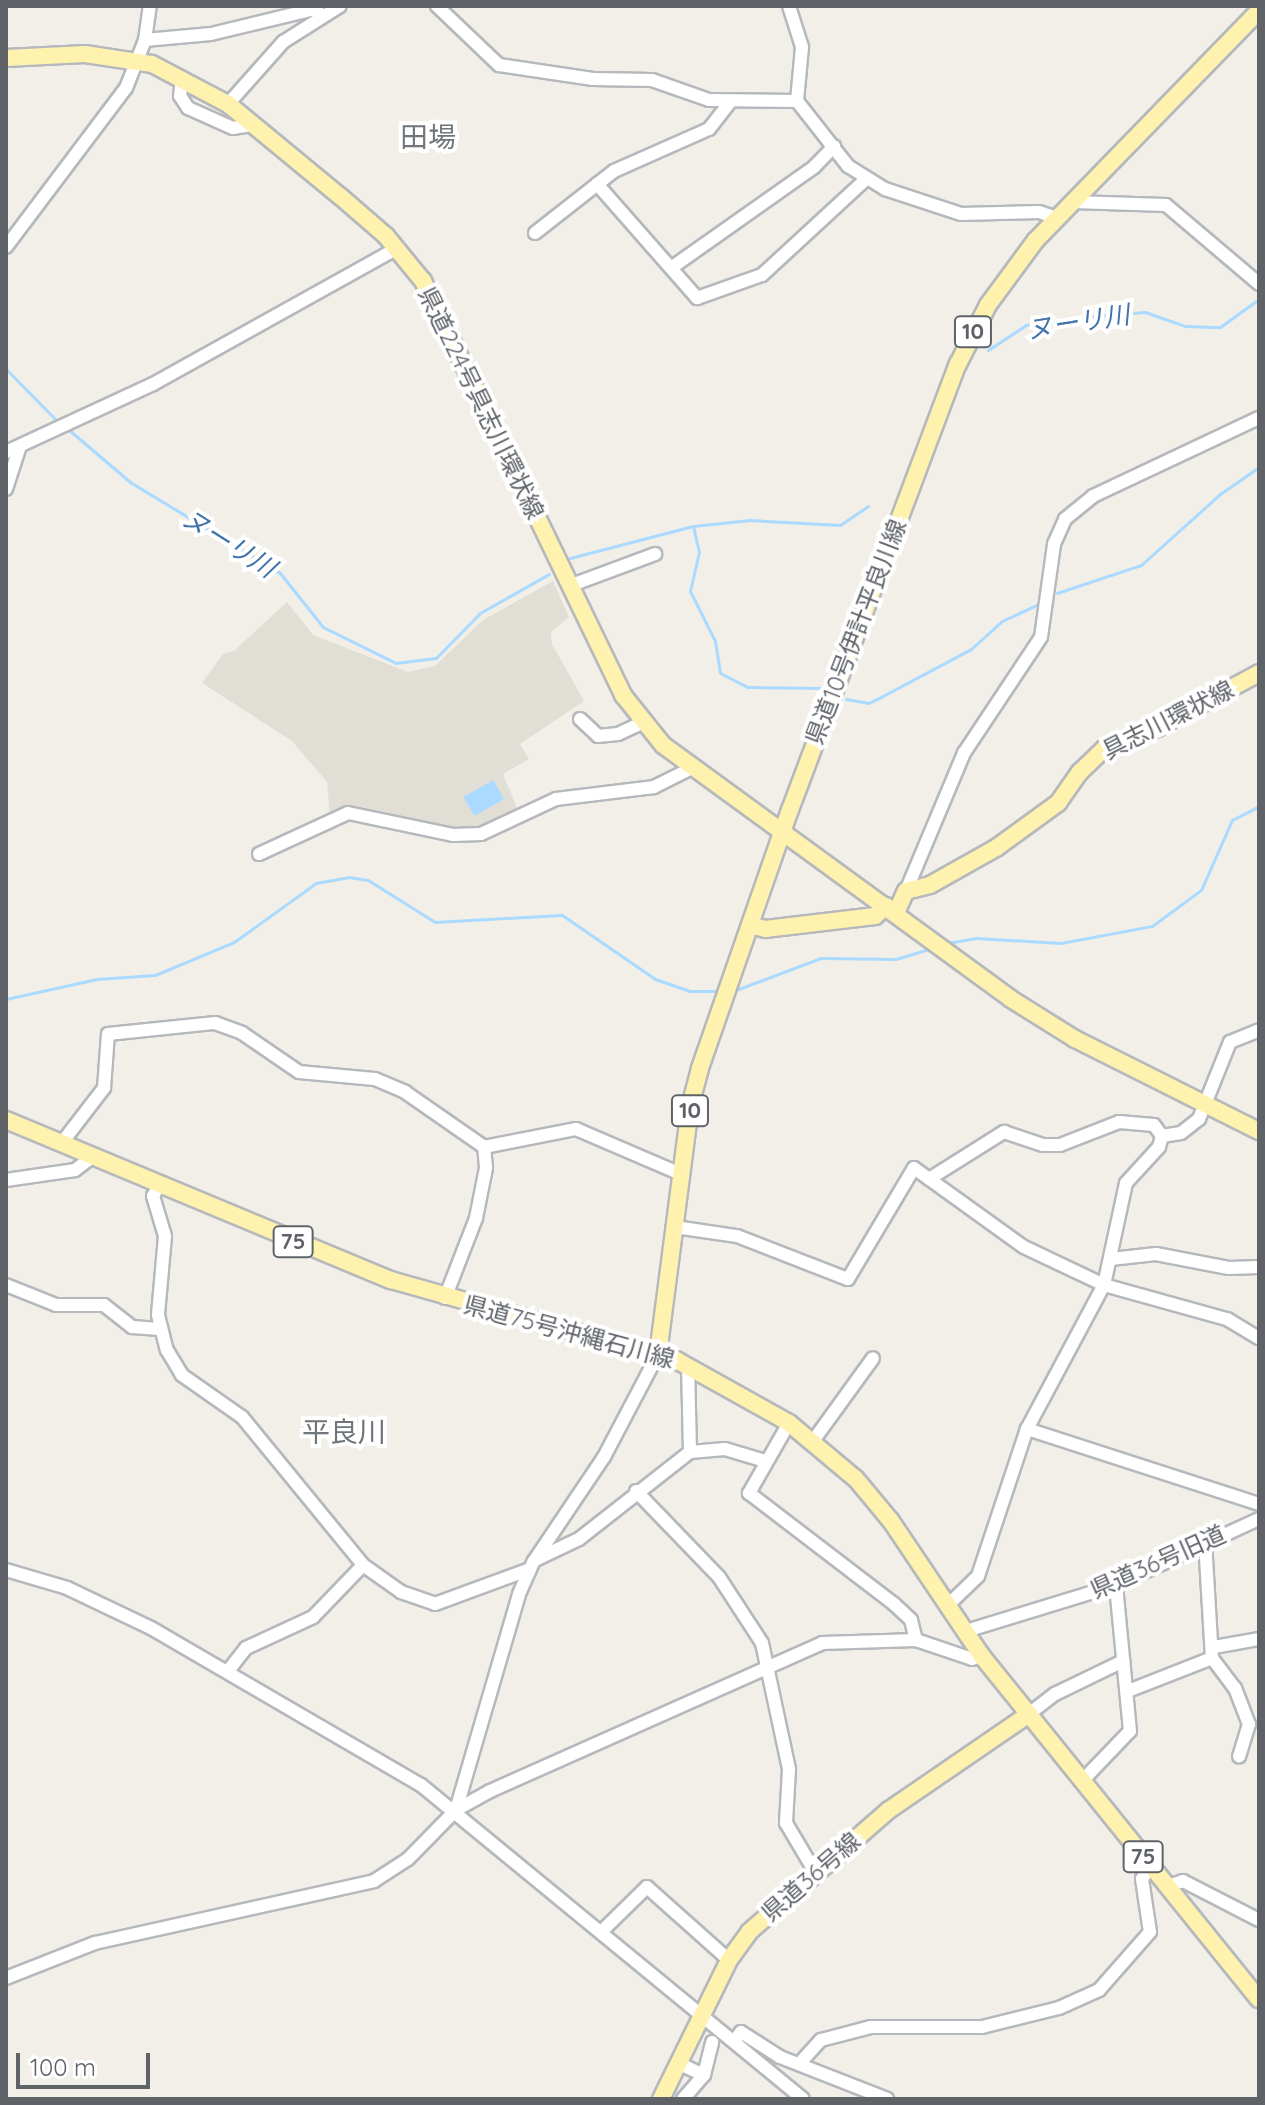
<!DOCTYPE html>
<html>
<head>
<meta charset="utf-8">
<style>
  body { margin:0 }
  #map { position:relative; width:1265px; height:2105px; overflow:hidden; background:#f1efe8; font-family:Quicksand,"Noto Sans JP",sans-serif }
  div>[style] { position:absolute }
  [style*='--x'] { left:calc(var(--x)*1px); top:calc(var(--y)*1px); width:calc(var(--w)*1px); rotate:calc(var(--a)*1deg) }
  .education>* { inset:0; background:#e1ded6 }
  .water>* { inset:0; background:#aadaff; transform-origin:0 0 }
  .stream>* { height:3px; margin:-1.5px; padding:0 1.5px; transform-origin:1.5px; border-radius:1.5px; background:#aadaff }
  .roads { filter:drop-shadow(2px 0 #b5b8bc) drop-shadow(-2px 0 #b5b8bc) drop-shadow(0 2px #b5b8bc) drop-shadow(0 -2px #b5b8bc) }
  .minor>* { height:12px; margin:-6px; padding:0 6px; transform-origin:6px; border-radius:6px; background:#fff }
  .major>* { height:16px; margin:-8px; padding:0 8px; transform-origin:8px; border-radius:8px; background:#fff2af }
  span { translate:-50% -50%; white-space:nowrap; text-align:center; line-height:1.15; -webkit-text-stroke:8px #fff; paint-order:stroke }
  .shield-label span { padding:2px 6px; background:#fff; border:2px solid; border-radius:6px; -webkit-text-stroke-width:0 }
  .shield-label { font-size:22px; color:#5f6368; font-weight:700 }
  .street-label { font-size:24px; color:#5f6368 }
  .water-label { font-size:26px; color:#4174aa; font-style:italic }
  .quarter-label { font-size:28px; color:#70757a }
  .frame { position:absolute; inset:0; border:8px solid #5f6368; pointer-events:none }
  .scale { position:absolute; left:16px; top:2053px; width:134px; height:36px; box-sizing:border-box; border:4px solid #5f6368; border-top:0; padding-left:10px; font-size:24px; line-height:28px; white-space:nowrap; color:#5f6368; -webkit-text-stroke:6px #fff; paint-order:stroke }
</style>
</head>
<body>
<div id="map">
  <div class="education">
    <div style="clip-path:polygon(553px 581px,569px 617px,551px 632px,552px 644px,584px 701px,520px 744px,529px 759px,503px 774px,520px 815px,469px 833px,330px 815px,327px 782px,292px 741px,202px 683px,223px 654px,234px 651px,287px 602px,313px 635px,408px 672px,435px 666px,483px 620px)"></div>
  </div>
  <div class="water">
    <div style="left:493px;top:780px;width:22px;height:34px;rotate:60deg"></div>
  </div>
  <div class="stream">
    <div style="--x:988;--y:350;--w:45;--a:-33.3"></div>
    <div style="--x:1026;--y:325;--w:68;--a:-7.7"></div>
    <div style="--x:1093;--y:316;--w:52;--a:-4.4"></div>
    <div style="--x:1145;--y:312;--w:42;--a:19.3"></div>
    <div style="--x:1185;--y:326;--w:35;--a:2"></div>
    <div style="--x:1220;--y:327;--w:48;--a:-35.7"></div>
    <div style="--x:6;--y:369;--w:76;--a:45.5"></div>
    <div style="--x:68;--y:429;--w:82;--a:40.5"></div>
    <div style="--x:130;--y:482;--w:175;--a:31.2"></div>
    <div style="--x:280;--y:573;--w:69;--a:51.5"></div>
    <div style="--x:323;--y:627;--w:81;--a:26.3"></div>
    <div style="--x:396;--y:663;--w:40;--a:-7.1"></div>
    <div style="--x:436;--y:658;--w:63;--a:-45.6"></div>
    <div style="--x:480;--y:613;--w:79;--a:-29.5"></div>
    <div style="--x:693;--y:526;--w:27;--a:77"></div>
    <div style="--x:699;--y:552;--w:40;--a:103"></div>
    <div style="--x:690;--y:591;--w:56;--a:63.4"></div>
    <div style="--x:715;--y:641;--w:32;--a:81"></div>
    <div style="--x:720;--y:673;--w:30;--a:27"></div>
    <div style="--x:747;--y:687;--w:77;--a:0.7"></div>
    <div style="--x:570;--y:558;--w:127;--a:-14.6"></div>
    <div style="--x:693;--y:526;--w:57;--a:-6"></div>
    <div style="--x:750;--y:520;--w:90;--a:3.2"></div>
    <div style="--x:840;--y:525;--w:34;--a:-34"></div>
    <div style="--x:1057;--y:593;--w:89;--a:-18.4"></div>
    <div style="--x:1141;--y:565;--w:106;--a:-41.9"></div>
    <div style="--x:1220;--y:494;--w:47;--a:-34.7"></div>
    <div style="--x:846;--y:699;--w:22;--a:10"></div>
    <div style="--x:868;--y:703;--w:12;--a:-24"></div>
    <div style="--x:879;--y:698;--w:104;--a:-28"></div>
    <div style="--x:971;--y:649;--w:42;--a:-42.1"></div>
    <div style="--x:1002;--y:621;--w:43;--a:-24.8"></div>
    <div style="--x:948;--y:943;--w:28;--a:-10"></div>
    <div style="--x:976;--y:938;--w:85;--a:3.4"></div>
    <div style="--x:1061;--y:943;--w:93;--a:-10.6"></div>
    <div style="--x:1152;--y:926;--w:61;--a:-36.3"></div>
    <div style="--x:1201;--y:890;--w:77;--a:-66.1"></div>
    <div style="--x:1232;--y:820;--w:30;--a:-27"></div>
    <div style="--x:733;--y:991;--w:94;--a:-20.6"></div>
    <div style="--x:821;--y:958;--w:75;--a:0.8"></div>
    <div style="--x:896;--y:959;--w:39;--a:-17"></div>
    <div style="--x:6;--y:999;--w:93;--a:-12.4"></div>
    <div style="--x:97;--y:979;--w:58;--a:-3.9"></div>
    <div style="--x:155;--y:975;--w:86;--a:-22.7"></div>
    <div style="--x:234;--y:942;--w:101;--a:-35.7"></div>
    <div style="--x:316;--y:883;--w:34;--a:-10"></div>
    <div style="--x:349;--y:877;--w:19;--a:9"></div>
    <div style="--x:368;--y:880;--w:79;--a:32.1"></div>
    <div style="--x:435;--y:922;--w:127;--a:-3.2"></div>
    <div style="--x:562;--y:915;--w:113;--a:34.5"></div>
    <div style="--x:655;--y:979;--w:36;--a:19"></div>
    <div style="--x:689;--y:991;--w:32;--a:0"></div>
  </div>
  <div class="roads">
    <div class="minor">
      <div style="--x:437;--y:6;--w:86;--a:43.6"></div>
      <div style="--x:499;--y:65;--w:95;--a:8.5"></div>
      <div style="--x:593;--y:79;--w:59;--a:1"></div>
      <div style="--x:652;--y:80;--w:60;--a:19.3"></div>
      <div style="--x:709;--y:100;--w:88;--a:0.7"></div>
      <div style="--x:797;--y:101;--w:83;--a:51.9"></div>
      <div style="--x:848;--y:166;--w:44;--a:31.9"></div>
      <div style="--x:885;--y:189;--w:80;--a:18.2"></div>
      <div style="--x:961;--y:214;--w:78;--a:-1.5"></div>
      <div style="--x:1039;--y:212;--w:19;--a:18"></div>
      <div style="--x:789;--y:6;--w:43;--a:72.4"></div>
      <div style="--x:802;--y:47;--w:54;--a:95.3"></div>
      <div style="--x:145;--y:40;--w:66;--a:-5.2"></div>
      <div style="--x:211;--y:34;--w:106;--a:-13.6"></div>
      <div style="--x:314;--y:9;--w:11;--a:38"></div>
      <div style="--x:182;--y:78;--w:18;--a:96"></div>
      <div style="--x:180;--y:96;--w:14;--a:56"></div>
      <div style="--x:188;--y:108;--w:49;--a:24"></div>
      <div style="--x:233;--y:128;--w:20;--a:-9"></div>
      <div style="--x:228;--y:104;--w:83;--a:-48.4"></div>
      <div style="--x:283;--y:42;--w:67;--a:-32.3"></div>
      <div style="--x:597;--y:184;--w:152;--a:48.7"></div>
      <div style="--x:697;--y:298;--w:69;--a:-19.5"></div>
      <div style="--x:762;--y:275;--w:140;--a:-42.7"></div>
      <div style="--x:1073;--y:202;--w:93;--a:1.8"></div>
      <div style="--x:1166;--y:205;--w:122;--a:40.3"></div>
      <div style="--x:535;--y:233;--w:100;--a:-38.1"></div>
      <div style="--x:614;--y:171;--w:104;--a:-23.9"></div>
      <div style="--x:709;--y:129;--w:36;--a:-52"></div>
      <div style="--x:6;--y:247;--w:199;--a:-53"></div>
      <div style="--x:126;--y:88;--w:52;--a:-68.4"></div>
      <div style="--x:145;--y:40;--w:34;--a:-82"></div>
      <div style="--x:671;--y:268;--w:175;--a:-35.2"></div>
      <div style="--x:814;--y:167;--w:29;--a:-46"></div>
      <div style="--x:6;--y:452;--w:162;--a:-24.8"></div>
      <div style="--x:153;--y:384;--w:279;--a:-29.1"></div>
      <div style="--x:6;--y:489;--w:42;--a:-72"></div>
      <div style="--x:569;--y:586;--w:92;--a:-20.4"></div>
      <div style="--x:580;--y:719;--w:25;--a:43"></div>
      <div style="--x:598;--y:736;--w:20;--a:-6"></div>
      <div style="--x:618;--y:734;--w:26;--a:-25"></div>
      <div style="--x:259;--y:854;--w:98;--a:-24.7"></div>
      <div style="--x:348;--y:813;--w:107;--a:11.8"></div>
      <div style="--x:453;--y:835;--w:28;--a:-2"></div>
      <div style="--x:481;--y:834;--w:83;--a:-25"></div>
      <div style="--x:556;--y:799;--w:99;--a:-7"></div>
      <div style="--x:654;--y:787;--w:42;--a:-26.6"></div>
      <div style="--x:906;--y:891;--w:150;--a:-67.2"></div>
      <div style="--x:964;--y:753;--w:139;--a:-56.4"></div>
      <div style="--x:1041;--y:637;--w:94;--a:-82"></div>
      <div style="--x:1054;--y:544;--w:27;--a:-66"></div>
      <div style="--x:1065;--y:519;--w:36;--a:-39"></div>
      <div style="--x:1093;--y:496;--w:183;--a:-25.2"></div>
      <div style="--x:1162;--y:1136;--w:19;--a:-9"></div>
      <div style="--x:1181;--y:1133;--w:23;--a:-38"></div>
      <div style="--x:1199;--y:1119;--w:83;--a:-68.1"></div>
      <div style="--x:1230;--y:1042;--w:31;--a:-22"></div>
      <div style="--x:64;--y:1140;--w:66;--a:-52.4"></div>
      <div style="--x:104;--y:1088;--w:54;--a:-85.8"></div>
      <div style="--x:108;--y:1034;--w:108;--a:-5.9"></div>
      <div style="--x:215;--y:1023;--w:29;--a:20"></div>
      <div style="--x:242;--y:1033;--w:69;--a:34.4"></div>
      <div style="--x:299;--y:1072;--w:76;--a:5.3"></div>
      <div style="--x:375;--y:1079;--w:33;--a:23"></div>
      <div style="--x:405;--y:1092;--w:96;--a:34.8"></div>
      <div style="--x:484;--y:1147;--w:94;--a:-11.1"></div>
      <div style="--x:576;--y:1129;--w:114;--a:23.2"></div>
      <div style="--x:929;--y:1179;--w:89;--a:-32.1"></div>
      <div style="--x:1004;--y:1132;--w:41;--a:18.4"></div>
      <div style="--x:1043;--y:1145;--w:17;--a:0"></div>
      <div style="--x:1060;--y:1145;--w:63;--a:-21.3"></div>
      <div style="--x:1119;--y:1122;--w:35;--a:5"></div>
      <div style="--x:1154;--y:1125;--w:14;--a:54"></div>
      <div style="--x:6;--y:1180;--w:70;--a:-8.2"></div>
      <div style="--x:75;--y:1170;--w:25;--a:-37"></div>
      <div style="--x:160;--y:1184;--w:14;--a:120"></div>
      <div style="--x:153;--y:1196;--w:42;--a:73.3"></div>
      <div style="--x:165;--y:1236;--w:79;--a:95.1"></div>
      <div style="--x:158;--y:1315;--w:36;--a:76"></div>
      <div style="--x:167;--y:1350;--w:29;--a:59"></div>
      <div style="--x:182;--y:1375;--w:73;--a:35"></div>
      <div style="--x:242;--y:1417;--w:191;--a:50.7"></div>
      <div style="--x:363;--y:1565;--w:47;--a:35.4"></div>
      <div style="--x:401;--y:1592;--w:36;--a:19"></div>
      <div style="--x:435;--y:1604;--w:101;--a:-20.2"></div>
      <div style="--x:675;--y:1227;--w:63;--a:8.3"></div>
      <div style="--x:737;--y:1236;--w:119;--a:21.2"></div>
      <div style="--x:848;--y:1279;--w:129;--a:-59.3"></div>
      <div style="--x:914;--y:1168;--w:135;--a:35.7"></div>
      <div style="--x:1024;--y:1247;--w:89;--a:25.4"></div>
      <div style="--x:1104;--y:1285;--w:128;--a:15.5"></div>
      <div style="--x:1227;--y:1319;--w:37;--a:31"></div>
      <div style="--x:1111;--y:1259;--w:45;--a:-6.3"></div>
      <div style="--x:1156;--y:1254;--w:74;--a:10.9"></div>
      <div style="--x:1229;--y:1268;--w:30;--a:-2"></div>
      <div style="--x:6;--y:1285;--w:54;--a:21.8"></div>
      <div style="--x:56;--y:1305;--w:48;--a:0"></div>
      <div style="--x:104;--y:1305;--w:36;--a:38"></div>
      <div style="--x:132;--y:1327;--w:28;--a:4"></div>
      <div style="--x:445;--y:1298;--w:86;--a:-68.8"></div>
      <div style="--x:476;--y:1218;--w:51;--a:-78.7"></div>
      <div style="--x:486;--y:1168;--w:21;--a:-95"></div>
      <div style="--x:789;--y:1423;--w:81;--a:119.7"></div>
      <div style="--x:749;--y:1493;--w:183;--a:37.4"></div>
      <div style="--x:894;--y:1604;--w:23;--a:43"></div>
      <div style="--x:911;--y:1620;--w:21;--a:76"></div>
      <div style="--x:1027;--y:1429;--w:244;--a:17.9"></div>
      <div style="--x:813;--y:1441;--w:102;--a:-54.1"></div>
      <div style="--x:690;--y:1452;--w:35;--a:-5"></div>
      <div style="--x:725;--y:1449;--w:42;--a:16.7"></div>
      <div style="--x:636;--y:1491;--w:120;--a:46"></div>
      <div style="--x:719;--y:1577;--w:79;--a:56.9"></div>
      <div style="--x:762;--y:1643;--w:129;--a:77.9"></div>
      <div style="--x:789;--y:1769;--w:54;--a:93.2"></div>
      <div style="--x:786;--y:1823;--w:57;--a:59.4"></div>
      <div style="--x:1205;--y:1541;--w:117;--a:86.6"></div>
      <div style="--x:1212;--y:1658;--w:38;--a:53"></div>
      <div style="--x:1235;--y:1688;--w:39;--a:69"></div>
      <div style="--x:1249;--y:1724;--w:34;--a:107"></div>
      <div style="--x:537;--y:1559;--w:47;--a:-25.5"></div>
      <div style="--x:579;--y:1539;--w:141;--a:-38.1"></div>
      <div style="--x:690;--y:1452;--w:87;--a:-91.3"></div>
      <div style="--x:6;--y:1570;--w:64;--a:16.4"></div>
      <div style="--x:67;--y:1588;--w:93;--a:25.5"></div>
      <div style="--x:151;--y:1628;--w:312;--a:30.2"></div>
      <div style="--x:421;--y:1785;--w:494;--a:39.4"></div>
      <div style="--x:948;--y:1605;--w:42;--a:-44"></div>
      <div style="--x:978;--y:1576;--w:155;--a:-71.6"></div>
      <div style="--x:1027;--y:1429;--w:163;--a:-61.9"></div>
      <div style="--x:1104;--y:1285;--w:104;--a:-77.8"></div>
      <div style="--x:1126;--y:1183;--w:49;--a:-47.5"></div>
      <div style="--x:1159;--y:1147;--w:11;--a:-75"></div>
      <div style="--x:966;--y:1631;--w:157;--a:-17"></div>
      <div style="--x:1116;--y:1585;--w:157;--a:-24.8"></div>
      <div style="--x:1214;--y:1647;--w:46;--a:-10.1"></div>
      <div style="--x:228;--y:1671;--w:29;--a:-52"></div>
      <div style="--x:246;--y:1648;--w:74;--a:-24.8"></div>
      <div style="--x:313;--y:1617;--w:72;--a:-46.1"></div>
      <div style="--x:1128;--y:1691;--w:90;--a:-21.4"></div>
      <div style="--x:1029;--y:1714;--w:33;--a:-38"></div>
      <div style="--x:1055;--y:1694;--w:76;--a:-25.9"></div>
      <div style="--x:1082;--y:1781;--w:69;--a:-46.2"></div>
      <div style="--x:1130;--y:1731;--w:147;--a:-95.5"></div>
      <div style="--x:456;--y:1810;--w:225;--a:-73.7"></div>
      <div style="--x:519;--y:1594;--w:36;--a:-66"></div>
      <div style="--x:534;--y:1561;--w:125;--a:-56.1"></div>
      <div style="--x:604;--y:1457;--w:116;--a:-62.3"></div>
      <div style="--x:1168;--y:1886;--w:16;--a:-18"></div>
      <div style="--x:1183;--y:1881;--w:85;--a:27.2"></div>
      <div style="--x:602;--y:1931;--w:63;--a:-44.4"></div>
      <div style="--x:647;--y:1887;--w:110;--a:41.7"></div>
      <div style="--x:6;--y:1978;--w:96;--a:-21.5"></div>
      <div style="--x:95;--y:1943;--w:286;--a:-12.5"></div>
      <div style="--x:374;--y:1881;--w:40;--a:-32.9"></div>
      <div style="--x:408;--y:1859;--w:69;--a:-45.6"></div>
      <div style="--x:456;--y:1810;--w:39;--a:-29"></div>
      <div style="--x:490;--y:1791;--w:363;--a:-24"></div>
      <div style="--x:822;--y:1643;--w:94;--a:-1.8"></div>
      <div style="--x:916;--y:1640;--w:59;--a:18.7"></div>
      <div style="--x:972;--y:1659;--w:10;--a:-24"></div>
      <div style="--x:735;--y:2040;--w:10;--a:-53"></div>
      <div style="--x:741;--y:2032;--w:46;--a:32.7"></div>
      <div style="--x:780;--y:2057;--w:115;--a:21.4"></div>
      <div style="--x:800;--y:2063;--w:31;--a:-48"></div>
      <div style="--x:821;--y:2040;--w:52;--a:-14.6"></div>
      <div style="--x:871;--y:2027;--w:111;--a:0"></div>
      <div style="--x:982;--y:2027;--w:79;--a:-13.9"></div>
      <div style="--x:1059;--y:2008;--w:44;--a:-24.2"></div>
      <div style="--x:1099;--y:1990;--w:77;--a:-48.7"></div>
      <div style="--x:1150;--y:1932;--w:54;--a:-98.6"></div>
      <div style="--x:1142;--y:1879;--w:16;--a:-55"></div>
      <div style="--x:680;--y:2064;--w:26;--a:25"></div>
      <div style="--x:683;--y:2099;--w:32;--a:-49"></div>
      <div style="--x:704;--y:2075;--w:34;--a:-76"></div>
    </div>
    <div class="major">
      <div style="--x:6;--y:58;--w:79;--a:-2.9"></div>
      <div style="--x:85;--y:54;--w:68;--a:8.5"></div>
      <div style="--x:152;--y:64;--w:86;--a:27.8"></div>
      <div style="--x:228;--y:104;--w:146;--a:39.5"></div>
      <div style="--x:341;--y:197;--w:60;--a:40.9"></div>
      <div style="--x:386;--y:236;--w:58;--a:50.6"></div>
      <div style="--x:423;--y:281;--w:460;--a:64.2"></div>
      <div style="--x:623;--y:695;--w:64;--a:51.3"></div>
      <div style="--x:663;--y:745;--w:431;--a:36.1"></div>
      <div style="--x:1011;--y:999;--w:75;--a:32"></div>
      <div style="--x:1075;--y:1039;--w:206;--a:26.6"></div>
      <div style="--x:896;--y:913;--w:24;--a:-66"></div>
      <div style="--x:906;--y:891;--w:25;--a:-14"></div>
      <div style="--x:930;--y:885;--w:76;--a:-29.3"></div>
      <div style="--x:996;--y:848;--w:77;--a:-36"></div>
      <div style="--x:1058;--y:803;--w:38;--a:-55"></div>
      <div style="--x:1080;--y:772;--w:35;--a:-44"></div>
      <div style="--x:1105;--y:748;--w:56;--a:-21"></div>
      <div style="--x:1157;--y:728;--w:116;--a:-28.3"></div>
      <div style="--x:750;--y:925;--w:16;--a:15"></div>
      <div style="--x:765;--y:929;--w:111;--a:-6.7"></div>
      <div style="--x:875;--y:916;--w:15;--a:-42"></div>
      <div style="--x:6;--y:1120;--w:417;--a:22.6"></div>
      <div style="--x:391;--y:1280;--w:296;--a:15.7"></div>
      <div style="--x:676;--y:1360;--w:129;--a:29.1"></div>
      <div style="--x:789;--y:1423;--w:87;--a:39.9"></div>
      <div style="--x:856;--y:1479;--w:55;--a:50.2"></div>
      <div style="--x:891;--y:1521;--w:161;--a:56.1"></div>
      <div style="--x:981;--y:1655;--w:442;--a:51.1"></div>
      <div style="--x:658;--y:1354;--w:250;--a:-82.6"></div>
      <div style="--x:690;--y:1106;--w:39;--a:-75"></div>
      <div style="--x:700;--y:1068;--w:273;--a:-70.8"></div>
      <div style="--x:790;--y:810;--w:477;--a:-69.4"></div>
      <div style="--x:958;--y:364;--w:66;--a:-63"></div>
      <div style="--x:988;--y:305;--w:81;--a:-53.6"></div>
      <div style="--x:1036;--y:240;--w:320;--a:-45.8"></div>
      <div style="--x:661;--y:2099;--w:155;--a:-63.9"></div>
      <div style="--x:729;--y:1960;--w:34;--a:-54"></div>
      <div style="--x:749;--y:1932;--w:186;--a:-41.1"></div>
      <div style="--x:889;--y:1810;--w:170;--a:-34.4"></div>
    </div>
  </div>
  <div class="shield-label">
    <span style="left:973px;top:332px">10</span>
    <span style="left:690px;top:1111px">10</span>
    <span style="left:293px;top:1242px">75</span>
    <span style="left:1143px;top:1857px">75</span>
  </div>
  <div class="street-label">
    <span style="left:481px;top:403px;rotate:64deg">県道224号具志川環状線</span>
    <span style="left:856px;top:632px;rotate:-69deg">県道10号伊計平良川線</span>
    <span style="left:1168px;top:720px;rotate:-27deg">具志川環状線</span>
    <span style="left:569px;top:1332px;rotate:15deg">県道75号沖縄石川線</span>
    <span style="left:1158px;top:1562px;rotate:-24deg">県道36号旧道</span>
    <span style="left:811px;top:1877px;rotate:-41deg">県道36号線</span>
  </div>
  <div class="water-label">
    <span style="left:1078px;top:322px;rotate:-9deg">ヌーリ川</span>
    <span style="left:229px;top:543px;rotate:32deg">ヌーリ川</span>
  </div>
  <div class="quarter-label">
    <span style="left:428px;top:137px">田場</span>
    <span style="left:344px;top:1432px">平良川</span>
  </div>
  <div class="frame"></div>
  <div class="scale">100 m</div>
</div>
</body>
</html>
